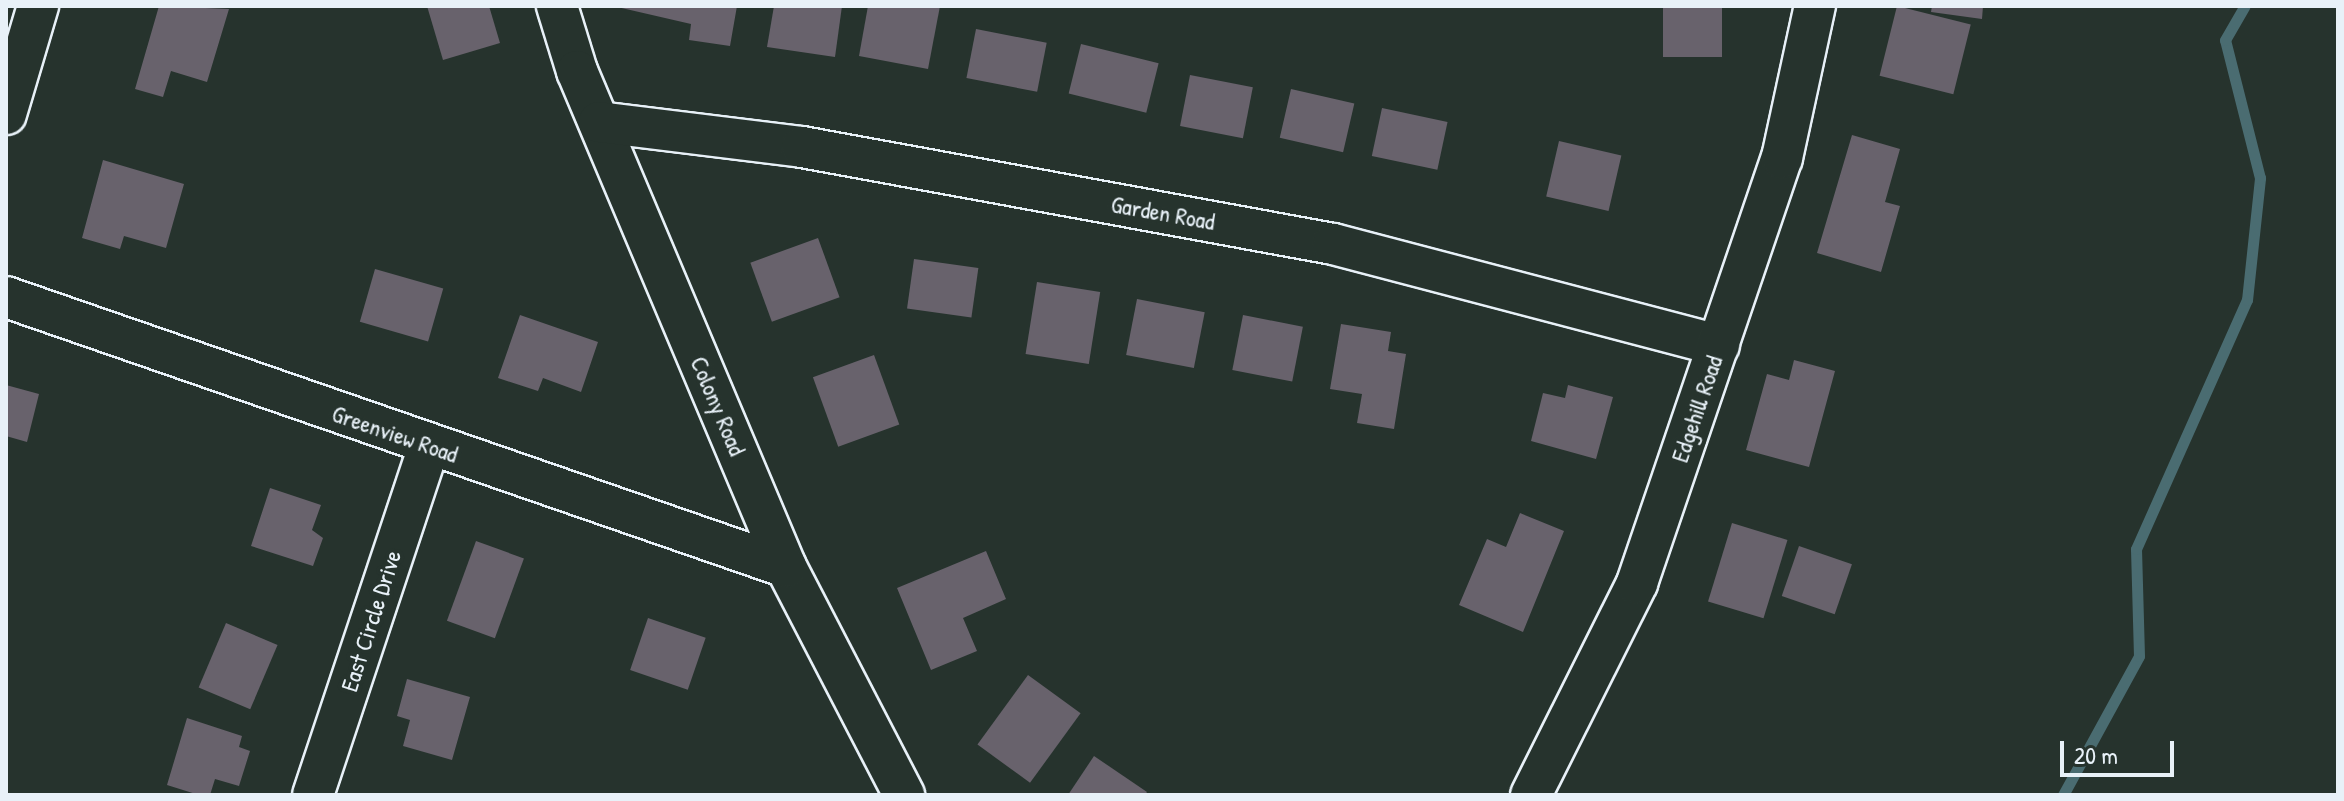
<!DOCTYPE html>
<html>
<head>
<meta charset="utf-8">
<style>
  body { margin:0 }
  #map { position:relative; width:2344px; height:801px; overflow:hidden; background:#26332d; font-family:"Patrick Hand",sans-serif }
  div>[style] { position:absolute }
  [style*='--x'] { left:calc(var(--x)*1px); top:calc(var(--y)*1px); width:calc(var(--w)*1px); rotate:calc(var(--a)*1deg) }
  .stream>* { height:11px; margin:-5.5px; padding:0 5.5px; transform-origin:5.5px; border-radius:5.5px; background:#4a6c71 }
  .building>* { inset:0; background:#68626c; transform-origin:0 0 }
  .roads { filter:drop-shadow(2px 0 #e8f1f8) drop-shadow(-2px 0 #e8f1f8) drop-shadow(0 2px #e8f1f8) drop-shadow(0 -2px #e8f1f8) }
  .street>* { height:40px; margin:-20px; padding:0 20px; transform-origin:20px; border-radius:20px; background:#26332d }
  span { translate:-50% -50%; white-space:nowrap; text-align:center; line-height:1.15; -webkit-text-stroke:8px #26332d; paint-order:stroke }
  .street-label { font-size:24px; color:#e8f1f8 }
  .frame { position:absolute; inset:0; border:8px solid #e8f1f8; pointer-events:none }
  .scale { position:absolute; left:2060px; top:741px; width:114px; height:36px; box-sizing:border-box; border:4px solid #e8f1f8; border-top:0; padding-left:10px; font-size:24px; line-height:28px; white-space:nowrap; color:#e8f1f8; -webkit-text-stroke:6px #26332d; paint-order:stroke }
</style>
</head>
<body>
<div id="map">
  <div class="stream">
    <div style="--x:2063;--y:795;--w:158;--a:-61.3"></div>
    <div style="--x:2139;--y:656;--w:107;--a:-91.6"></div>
    <div style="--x:2136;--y:549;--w:273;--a:-66"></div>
    <div style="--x:2247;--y:300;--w:123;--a:-83.9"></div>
    <div style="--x:2260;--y:178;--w:142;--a:-104.2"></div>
    <div style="--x:2225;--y:40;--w:39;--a:-60"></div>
  </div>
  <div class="building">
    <div style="clip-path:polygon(159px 6px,229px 9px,207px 82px,171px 71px,163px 97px,135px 89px)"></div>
    <div style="clip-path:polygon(427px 6px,489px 6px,500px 43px,443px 60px)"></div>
    <div style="clip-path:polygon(613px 6px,737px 6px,730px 46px,689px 40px,691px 24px)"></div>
    <div style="clip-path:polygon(774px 6px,842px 6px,835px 57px,767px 47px)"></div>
    <div style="clip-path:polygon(868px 6px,940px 6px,928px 69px,859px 56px)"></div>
    <div style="left:1663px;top:6px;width:59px;height:51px"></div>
    <div style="left:1897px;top:6px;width:76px;height:72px;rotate:14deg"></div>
    <div style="clip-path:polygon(1932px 6px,1983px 6px,1982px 19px,1931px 12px)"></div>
    <div style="left:976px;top:29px;width:72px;height:50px;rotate:11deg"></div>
    <div style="left:1081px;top:44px;width:80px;height:51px;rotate:14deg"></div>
    <div style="left:1190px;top:75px;width:64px;height:52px;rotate:11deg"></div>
    <div style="left:1291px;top:89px;width:65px;height:50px;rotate:13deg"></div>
    <div style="left:1382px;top:108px;width:67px;height:49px;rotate:12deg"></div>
    <div style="clip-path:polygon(1852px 135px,1900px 149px,1885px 202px,1900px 206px,1881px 272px,1817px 253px)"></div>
    <div style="left:1559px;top:141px;width:64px;height:57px;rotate:13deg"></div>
    <div style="clip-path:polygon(103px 160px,184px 184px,166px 248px,124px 236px,120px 249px,82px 238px)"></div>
    <div style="left:818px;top:238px;width:63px;height:72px;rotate:70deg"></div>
    <div style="left:914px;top:259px;width:65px;height:50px;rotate:8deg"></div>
    <div style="left:375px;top:269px;width:71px;height:55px;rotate:16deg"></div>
    <div style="left:1037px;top:282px;width:64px;height:73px;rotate:9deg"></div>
    <div style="left:1137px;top:299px;width:69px;height:57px;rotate:11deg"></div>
    <div style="clip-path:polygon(520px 315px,598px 342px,581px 392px,543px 378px,538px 391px,498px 378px)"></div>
    <div style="left:1243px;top:315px;width:61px;height:56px;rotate:11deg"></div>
    <div style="clip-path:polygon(1341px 324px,1391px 332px,1388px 351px,1406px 354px,1394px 429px,1357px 423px,1362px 394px,1330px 389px)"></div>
    <div style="left:874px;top:355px;width:74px;height:65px;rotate:70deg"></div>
    <div style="clip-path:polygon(1794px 360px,1835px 371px,1809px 467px,1746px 450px,1767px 374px,1789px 380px)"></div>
    <div style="clip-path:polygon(6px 385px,39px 394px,27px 442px,6px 436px)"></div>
    <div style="clip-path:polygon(1568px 385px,1613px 397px,1596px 459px,1531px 441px,1543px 393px,1565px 398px)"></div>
    <div style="clip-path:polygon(270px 488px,321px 505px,312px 530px,323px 538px,313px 566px,251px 546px)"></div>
    <div style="clip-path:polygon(1520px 513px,1564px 531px,1523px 632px,1459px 605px,1487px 539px,1506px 547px)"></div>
    <div style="left:1732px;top:523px;width:58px;height:82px;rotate:17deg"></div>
    <div style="left:476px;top:541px;width:51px;height:85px;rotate:20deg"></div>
    <div style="left:1799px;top:546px;width:56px;height:53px;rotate:19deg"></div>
    <div style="clip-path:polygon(986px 551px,1006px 599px,963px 618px,977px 651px,931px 670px,897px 588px)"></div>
    <div style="left:648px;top:618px;width:61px;height:55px;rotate:19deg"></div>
    <div style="left:226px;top:623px;width:56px;height:70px;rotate:23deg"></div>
    <div style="left:1028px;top:675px;width:65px;height:86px;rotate:36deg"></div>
    <div style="clip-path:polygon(407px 679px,470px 697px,452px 760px,403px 746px,410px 720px,397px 716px)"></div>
    <div style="clip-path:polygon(187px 718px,242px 736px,239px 747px,250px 751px,239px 786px,215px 779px,210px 795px,199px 795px,167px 785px)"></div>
    <div style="clip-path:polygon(1094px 756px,1147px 792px,1145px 795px,1068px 795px)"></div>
  </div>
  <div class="roads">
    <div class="street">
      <div style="--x:557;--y:6;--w:68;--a:72.9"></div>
      <div style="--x:577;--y:71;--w:538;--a:67.15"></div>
      <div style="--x:786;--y:567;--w:257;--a:62.6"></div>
      <div style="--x:6;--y:114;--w:113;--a:-73.5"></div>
      <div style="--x:599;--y:122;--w:205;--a:7"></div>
      <div style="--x:802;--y:147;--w:540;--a:10.35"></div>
      <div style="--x:1333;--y:244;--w:399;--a:14.7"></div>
      <div style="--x:6;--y:297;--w:825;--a:19.09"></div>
      <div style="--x:313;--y:795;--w:367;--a:-71.6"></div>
      <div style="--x:1531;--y:795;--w:237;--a:-63.4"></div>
      <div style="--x:1637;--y:583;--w:449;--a:-71.2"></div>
      <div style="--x:1782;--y:158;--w:156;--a:-77.8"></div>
    </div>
  </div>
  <div class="street-label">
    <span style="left:1163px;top:213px;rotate:10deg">Garden Road</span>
    <span style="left:718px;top:406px;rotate:67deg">Colony Road</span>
    <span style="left:1697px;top:409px;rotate:-71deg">Edgehill Road</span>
    <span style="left:395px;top:434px;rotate:19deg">Greenview Road</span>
    <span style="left:371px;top:621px;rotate:-72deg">East Circle Drive</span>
  </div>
  <div class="frame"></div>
  <div class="scale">20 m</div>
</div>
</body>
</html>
